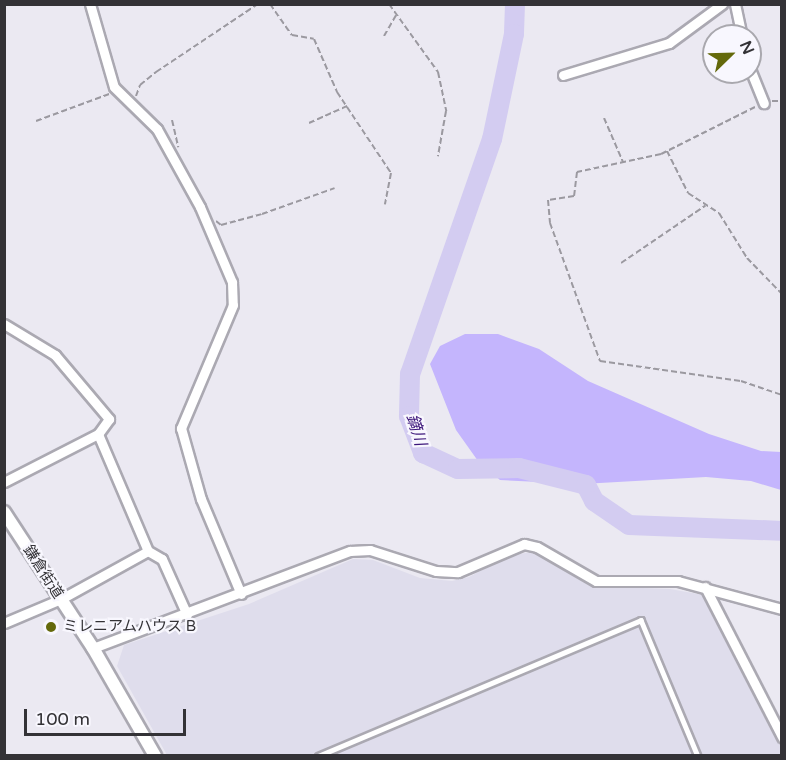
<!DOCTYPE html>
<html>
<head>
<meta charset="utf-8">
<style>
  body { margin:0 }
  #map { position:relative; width:786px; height:760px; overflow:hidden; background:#ebe9f2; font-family:"Varela Round","Noto Sans JP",sans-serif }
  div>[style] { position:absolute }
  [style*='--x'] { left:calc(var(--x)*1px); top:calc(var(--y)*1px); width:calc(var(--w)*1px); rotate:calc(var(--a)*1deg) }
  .built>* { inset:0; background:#dfddec }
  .green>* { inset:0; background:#c4b5fd }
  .river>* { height:20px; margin:-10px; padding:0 10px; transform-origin:10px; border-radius:10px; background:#d3ccf1 }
  .path>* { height:2px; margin-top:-1px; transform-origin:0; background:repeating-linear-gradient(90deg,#9b99a0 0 6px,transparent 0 9px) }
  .roads { filter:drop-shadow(2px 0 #aba9b2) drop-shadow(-2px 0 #aba9b2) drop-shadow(0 2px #aba9b2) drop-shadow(0 -2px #aba9b2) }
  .service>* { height:4.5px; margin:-2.25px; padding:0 2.25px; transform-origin:2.25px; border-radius:2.25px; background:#fff }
  .minor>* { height:9px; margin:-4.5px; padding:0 4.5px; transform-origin:4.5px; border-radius:4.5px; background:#fff }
  .tertiary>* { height:12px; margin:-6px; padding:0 6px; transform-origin:6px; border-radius:6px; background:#fff }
  .dots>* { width:16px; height:16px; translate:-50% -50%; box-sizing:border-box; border:3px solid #f8f7fe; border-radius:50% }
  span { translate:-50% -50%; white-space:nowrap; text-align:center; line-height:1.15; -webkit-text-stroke:4.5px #f8f7fe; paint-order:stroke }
  .street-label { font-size:15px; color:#333236 }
  .poi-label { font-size:15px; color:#333236 }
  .left { translate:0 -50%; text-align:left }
  .water-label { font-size:16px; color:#3c157a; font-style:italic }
  .frame { position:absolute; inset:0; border:6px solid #333236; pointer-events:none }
  .north { position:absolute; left:702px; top:24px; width:60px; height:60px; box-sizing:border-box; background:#f8f7fe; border:2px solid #a9a8ae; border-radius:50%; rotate:67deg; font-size:16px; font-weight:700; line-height:24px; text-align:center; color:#333236 }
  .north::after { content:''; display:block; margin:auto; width:21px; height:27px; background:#64690b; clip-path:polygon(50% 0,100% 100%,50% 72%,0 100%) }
  .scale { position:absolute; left:24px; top:709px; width:162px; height:27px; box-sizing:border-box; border:3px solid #333236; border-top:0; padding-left:8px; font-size:18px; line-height:21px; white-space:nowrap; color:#333236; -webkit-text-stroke:4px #f8f7fe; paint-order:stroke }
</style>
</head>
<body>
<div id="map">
  <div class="built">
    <div style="clip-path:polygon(534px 552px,591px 586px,670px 589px,704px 595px,781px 741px,781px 755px,167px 755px,117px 666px,124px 645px,249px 604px,353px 559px,373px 560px,420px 578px,452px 581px,469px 577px,510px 555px)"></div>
  </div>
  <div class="green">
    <div style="clip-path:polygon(465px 334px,498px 334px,539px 349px,588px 381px,709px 434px,761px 451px,781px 452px,781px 490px,751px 481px,706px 477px,582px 484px,500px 480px,478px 461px,456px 430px,430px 364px,440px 346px)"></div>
  </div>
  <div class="river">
    <div style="--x:515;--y:4;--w:30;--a:92"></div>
    <div style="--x:514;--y:34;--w:107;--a:101.8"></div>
    <div style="--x:492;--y:139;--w:249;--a:109.2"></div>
    <div style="--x:410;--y:374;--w:42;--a:91.4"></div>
    <div style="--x:409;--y:416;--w:40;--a:69"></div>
    <div style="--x:423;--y:453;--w:38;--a:25"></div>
    <div style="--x:458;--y:469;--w:61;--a:-0.9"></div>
    <div style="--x:519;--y:468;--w:69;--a:14.2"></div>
    <div style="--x:586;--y:485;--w:18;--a:63"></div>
    <div style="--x:594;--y:501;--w:42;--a:34.4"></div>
    <div style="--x:629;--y:525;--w:153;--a:2.2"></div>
  </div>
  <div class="path">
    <div style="--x:270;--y:4;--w:38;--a:55"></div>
    <div style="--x:292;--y:35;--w:22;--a:10"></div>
    <div style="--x:314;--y:39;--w:58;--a:66.5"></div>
    <div style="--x:337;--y:92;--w:97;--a:56.3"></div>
    <div style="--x:391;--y:173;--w:32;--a:101"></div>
    <div style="--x:389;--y:4;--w:84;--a:54.2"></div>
    <div style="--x:438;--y:72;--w:40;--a:78"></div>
    <div style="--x:446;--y:111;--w:46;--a:100.1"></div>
    <div style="--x:384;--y:36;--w:24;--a:-60"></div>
    <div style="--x:136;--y:96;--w:12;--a:-70"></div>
    <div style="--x:140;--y:85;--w:21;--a:-39"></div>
    <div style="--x:156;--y:72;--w:123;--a:-33.7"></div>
    <div style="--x:772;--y:101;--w:10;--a:0"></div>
    <div style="--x:755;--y:107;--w:105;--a:153.4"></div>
    <div style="--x:661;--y:154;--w:86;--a:167.9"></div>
    <div style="--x:577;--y:172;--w:24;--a:97"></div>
    <div style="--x:574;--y:196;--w:26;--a:171"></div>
    <div style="--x:548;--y:200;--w:23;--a:85"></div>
    <div style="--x:550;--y:223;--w:147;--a:70.1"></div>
    <div style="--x:600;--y:361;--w:142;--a:8.1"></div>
    <div style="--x:741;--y:381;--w:43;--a:18.9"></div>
    <div style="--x:604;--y:118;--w:48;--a:66.6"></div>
    <div style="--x:172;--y:120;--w:28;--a:77"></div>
    <div style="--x:36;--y:121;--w:78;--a:-20.3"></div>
    <div style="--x:309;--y:123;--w:42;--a:-24.1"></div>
    <div style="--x:667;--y:151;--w:47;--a:63.4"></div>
    <div style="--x:688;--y:193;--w:37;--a:33"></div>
    <div style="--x:719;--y:213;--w:53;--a:58.1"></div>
    <div style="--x:747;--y:258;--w:50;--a:45.8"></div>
    <div style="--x:216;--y:221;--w:6;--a:39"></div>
    <div style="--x:221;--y:225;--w:42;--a:-15"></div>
    <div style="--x:262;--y:214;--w:77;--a:-19.6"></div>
    <div style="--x:621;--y:263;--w:102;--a:-34.2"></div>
  </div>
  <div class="roads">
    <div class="service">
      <div style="--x:318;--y:756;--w:350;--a:-22.8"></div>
      <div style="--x:641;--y:620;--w:147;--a:67.3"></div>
    </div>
    <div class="minor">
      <div style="--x:90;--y:4;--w:86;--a:73.9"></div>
      <div style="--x:114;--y:87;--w:60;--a:44.3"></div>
      <div style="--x:157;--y:129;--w:89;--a:61.1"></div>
      <div style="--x:200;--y:207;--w:82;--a:66.9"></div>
      <div style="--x:232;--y:282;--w:23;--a:88"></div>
      <div style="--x:233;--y:305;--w:134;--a:112.9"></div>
      <div style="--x:181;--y:428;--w:74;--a:74.3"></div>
      <div style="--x:201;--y:499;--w:103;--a:67.2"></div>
      <div style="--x:735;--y:4;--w:33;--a:78"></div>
      <div style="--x:750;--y:69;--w:37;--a:68"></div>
      <div style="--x:563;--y:75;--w:111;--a:-16.8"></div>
      <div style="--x:669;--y:43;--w:66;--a:-36.3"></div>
      <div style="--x:4;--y:324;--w:60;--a:31.3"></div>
      <div style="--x:55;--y:355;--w:84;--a:49.8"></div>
      <div style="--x:109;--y:419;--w:19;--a:126"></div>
      <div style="--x:98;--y:434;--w:127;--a:66.9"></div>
      <div style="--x:4;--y:482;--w:106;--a:-27.1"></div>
      <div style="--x:705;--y:587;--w:169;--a:62.8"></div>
      <div style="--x:4;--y:623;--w:62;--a:-22.8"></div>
      <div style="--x:61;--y:599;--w:99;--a:-28.9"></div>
      <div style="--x:148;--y:551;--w:16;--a:30"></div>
      <div style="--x:162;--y:559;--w:61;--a:65.9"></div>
      <div style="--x:93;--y:648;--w:275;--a:-20.7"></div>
      <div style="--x:350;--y:551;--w:20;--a:-3"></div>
      <div style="--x:370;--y:550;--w:69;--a:17.7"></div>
      <div style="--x:436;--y:571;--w:22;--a:3"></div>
      <div style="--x:458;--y:572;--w:72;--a:-23"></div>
      <div style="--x:524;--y:544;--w:13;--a:13"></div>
      <div style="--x:537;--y:547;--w:68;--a:30"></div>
      <div style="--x:596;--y:581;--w:82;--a:0"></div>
      <div style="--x:678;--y:581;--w:108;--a:15.1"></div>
    </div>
    <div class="tertiary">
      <div style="--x:4;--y:512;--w:163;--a:56.8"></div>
      <div style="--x:93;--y:648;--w:125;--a:60.1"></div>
    </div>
  </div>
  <div class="dots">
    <div style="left:51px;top:627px;background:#64690b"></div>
  </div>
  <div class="street-label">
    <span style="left:43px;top:572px;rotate:57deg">鎌倉街道</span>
  </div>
  <div class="poi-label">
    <span class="left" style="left:63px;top:627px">ミレニアムハウス B</span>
  </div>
  <div class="water-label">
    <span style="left:416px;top:430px;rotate:73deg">鏑川</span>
  </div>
  <div class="frame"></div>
  <div class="north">N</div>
  <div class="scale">100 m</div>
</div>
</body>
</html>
